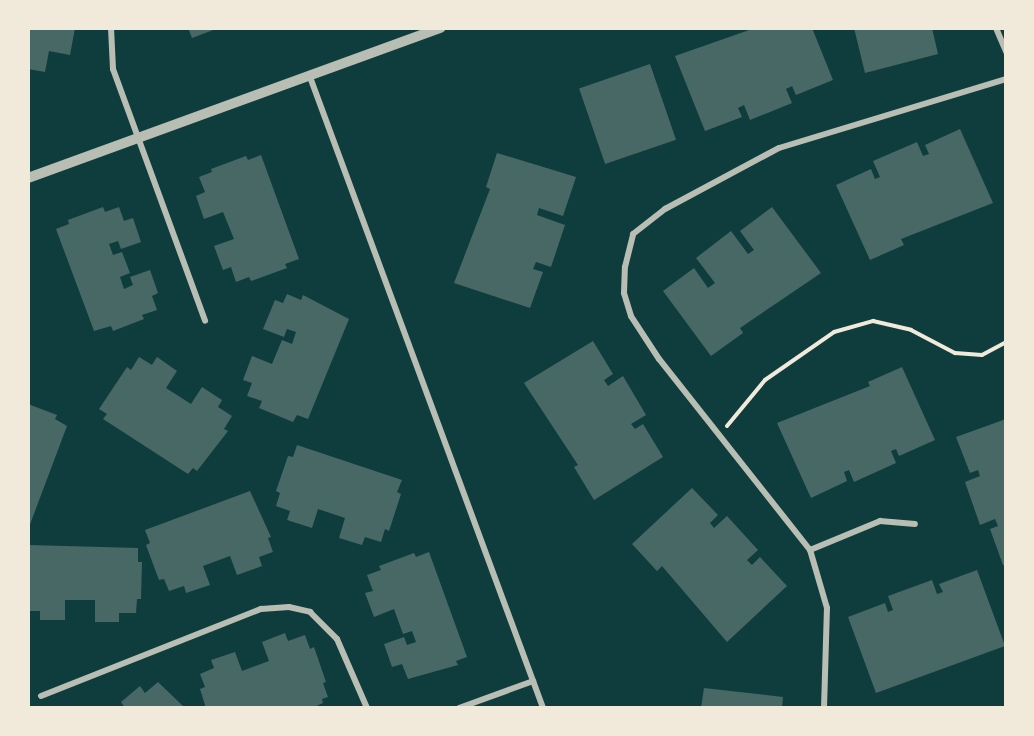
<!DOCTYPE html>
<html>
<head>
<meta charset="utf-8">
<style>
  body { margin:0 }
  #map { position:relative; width:1034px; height:736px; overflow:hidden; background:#0f3d3e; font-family:Quicksand,sans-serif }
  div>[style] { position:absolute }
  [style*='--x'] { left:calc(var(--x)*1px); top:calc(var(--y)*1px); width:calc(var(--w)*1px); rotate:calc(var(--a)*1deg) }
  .building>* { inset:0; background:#486865; transform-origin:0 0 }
  .path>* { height:4px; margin:-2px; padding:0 2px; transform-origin:2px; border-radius:2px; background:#f1e9da }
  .minor>* { height:6px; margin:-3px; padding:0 3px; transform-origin:3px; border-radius:3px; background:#b8beb3 }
  .tertiary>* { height:10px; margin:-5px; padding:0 5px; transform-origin:5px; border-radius:5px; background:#b8beb3 }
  span { translate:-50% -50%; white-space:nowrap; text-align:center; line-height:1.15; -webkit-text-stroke:4.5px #f1e9da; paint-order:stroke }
  .frame { position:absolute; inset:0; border:30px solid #f1e9da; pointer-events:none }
</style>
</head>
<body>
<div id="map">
  <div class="building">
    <div style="clip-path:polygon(28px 28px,75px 28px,70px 55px,49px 51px,45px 72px,28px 69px)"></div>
    <div style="clip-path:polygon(188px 28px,216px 28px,216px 29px,192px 38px)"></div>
    <div style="clip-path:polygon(755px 28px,812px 28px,833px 80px,796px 95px,792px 86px,786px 89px,792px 103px,750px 120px,744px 105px,738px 108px,742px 117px,705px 131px,675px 56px)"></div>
    <div style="clip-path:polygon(854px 28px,932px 28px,938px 54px,865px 73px)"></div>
    <div style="left:650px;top:64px;width:80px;height:75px;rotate:71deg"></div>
    <div style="clip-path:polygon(960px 129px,993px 203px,901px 239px,904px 245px,870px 260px,836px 185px,871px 169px,875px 179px,880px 177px,873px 161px,917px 142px,923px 156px,929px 154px,925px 145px)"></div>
    <div style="clip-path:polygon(497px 153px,576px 177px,563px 216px,539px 208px,537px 215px,565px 225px,551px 267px,536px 262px,533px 269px,543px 272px,530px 308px,454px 283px,490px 189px,486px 187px)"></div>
    <div style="clip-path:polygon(261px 155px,299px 259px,285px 264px,287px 268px,251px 281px,249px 277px,236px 282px,231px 267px,223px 270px,214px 246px,234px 239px,223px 212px,204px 219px,196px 196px,205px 192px,199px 177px,212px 172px,211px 169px,246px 156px,248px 160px)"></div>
    <div style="clip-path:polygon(103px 207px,105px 212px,119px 207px,124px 221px,133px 218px,141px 242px,121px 249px,118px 241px,109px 244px,113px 255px,122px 252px,130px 273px,120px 277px,124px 289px,133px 285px,130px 277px,150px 270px,158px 293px,152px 296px,157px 310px,142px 315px,144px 319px,113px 331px,111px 326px,94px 331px,56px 229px,69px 224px,68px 220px)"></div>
    <div style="clip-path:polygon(772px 207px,821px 273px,740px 328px,743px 333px,711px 356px,663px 291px,694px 268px,708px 288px,715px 283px,696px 258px,731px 231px,748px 254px,754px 250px,740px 231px)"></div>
    <div style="clip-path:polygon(287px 294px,301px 300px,303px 295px,349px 319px,308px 419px,297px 415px,293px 422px,259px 408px,262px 401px,247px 396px,252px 383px,243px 380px,252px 356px,272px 364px,282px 340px,292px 344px,296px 332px,287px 329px,284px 337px,263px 329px,275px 300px,283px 303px)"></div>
    <div style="clip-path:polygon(593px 341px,613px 374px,604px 380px,608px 386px,623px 376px,646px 415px,631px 424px,635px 429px,643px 424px,663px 457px,594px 500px,574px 467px,578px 465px,524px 383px)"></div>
    <div style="clip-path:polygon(139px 357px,152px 365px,157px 357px,177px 371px,166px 388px,191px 404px,202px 387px,222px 400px,218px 407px,232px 416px,224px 429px,228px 431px,197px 471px,193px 468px,188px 474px,103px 419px,107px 414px,99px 409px,127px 367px,131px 370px)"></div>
    <div style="clip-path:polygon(902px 367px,935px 440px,899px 456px,896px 449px,891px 451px,896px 463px,854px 482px,849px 470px,844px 472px,847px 481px,811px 498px,777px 423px,870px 386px,868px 382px)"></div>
    <div style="clip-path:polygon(28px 404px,57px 415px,55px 419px,67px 426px,29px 527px)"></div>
    <div style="clip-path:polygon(1006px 419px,1006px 565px,1003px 565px,990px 529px,998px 526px,995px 519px,980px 525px,965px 482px,980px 476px,978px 470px,970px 473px,956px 437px)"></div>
    <div style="clip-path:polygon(297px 445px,402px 480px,397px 492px,401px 494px,389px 531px,385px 529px,381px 542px,365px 537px,362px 545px,339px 538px,345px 518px,318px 509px,312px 528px,287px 520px,290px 511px,276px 506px,280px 493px,276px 491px,288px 456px,293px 457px)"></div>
    <div style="clip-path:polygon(692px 488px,718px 515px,710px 523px,714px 528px,727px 516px,758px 550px,747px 560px,752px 565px,760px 557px,787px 586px,727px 642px,662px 566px,657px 571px,632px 544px)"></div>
    <div style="clip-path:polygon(250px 491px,271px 537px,268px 538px,273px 552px,259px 557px,262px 566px,237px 575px,230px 556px,203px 566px,210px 585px,186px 593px,184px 586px,169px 591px,164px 579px,159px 580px,146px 545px,150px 543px,145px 530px)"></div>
    <div style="clip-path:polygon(28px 545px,138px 548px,138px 562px,142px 562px,141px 599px,137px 599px,136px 613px,119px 613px,119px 622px,95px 622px,95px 600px,65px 600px,65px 620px,40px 620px,40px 611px,28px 611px)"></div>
    <div style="clip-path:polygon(429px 552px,467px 657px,456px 661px,458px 665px,408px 679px,402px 664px,392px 667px,384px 644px,404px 637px,407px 645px,416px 642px,412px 631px,403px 634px,394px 609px,374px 617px,365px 593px,373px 591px,367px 575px,381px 570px,379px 566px,414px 553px,416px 557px)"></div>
    <div style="clip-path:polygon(977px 570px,1005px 646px,876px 693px,848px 617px,885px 603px,888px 612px,893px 610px,888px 596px,932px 580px,937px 594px,943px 592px,939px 584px)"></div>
    <div style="clip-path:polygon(285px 633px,288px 641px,305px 635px,310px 649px,314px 647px,326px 682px,323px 683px,328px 697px,322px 699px,323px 703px,312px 708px,206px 708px,200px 689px,205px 687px,200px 674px,214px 668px,211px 660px,235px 652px,242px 671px,269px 661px,262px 642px)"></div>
    <div style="clip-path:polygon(158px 682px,185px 708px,125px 708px,121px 702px,140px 686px,145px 693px)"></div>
    <div style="clip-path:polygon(704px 688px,783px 697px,782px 708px,701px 708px)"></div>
  </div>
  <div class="path">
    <div style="--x:727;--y:426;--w:60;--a:-50.4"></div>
    <div style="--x:765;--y:380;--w:84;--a:-34.8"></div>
    <div style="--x:834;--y:332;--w:41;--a:-15.8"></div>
    <div style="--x:873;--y:321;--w:39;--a:13"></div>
    <div style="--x:911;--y:330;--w:50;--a:27.6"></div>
    <div style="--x:955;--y:353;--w:27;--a:4"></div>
    <div style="--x:982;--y:355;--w:27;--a:-28"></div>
  </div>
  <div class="minor">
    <div style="--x:111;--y:28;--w:41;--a:87.2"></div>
    <div style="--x:113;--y:69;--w:268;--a:69.9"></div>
    <div style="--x:996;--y:28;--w:26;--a:67"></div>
    <div style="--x:310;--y:77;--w:673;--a:69.73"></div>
    <div style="--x:810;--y:550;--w:76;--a:-22.5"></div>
    <div style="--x:880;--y:521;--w:35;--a:5"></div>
    <div style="--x:41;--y:696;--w:237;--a:-21.6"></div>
    <div style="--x:261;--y:609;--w:28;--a:-4"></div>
    <div style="--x:289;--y:607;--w:22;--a:13"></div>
    <div style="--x:310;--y:612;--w:38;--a:45"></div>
    <div style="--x:337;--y:639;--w:75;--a:66.5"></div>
    <div style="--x:459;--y:708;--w:79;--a:-20"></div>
    <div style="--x:824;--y:708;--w:100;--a:-88.3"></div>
    <div style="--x:827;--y:608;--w:60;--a:-106.3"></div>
    <div style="--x:810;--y:550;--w:243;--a:-128.3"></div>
    <div style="--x:659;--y:359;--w:51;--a:-123.1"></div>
    <div style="--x:631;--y:316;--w:24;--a:-107"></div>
    <div style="--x:624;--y:293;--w:26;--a:-88"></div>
    <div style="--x:625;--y:267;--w:34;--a:-76"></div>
    <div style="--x:633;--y:234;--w:41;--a:-38"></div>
    <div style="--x:665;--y:209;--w:129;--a:-28.2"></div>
    <div style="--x:779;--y:148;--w:237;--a:-16.9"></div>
  </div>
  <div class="tertiary">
    <div style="--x:28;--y:178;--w:439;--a:-20"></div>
  </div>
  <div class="frame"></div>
</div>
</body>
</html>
